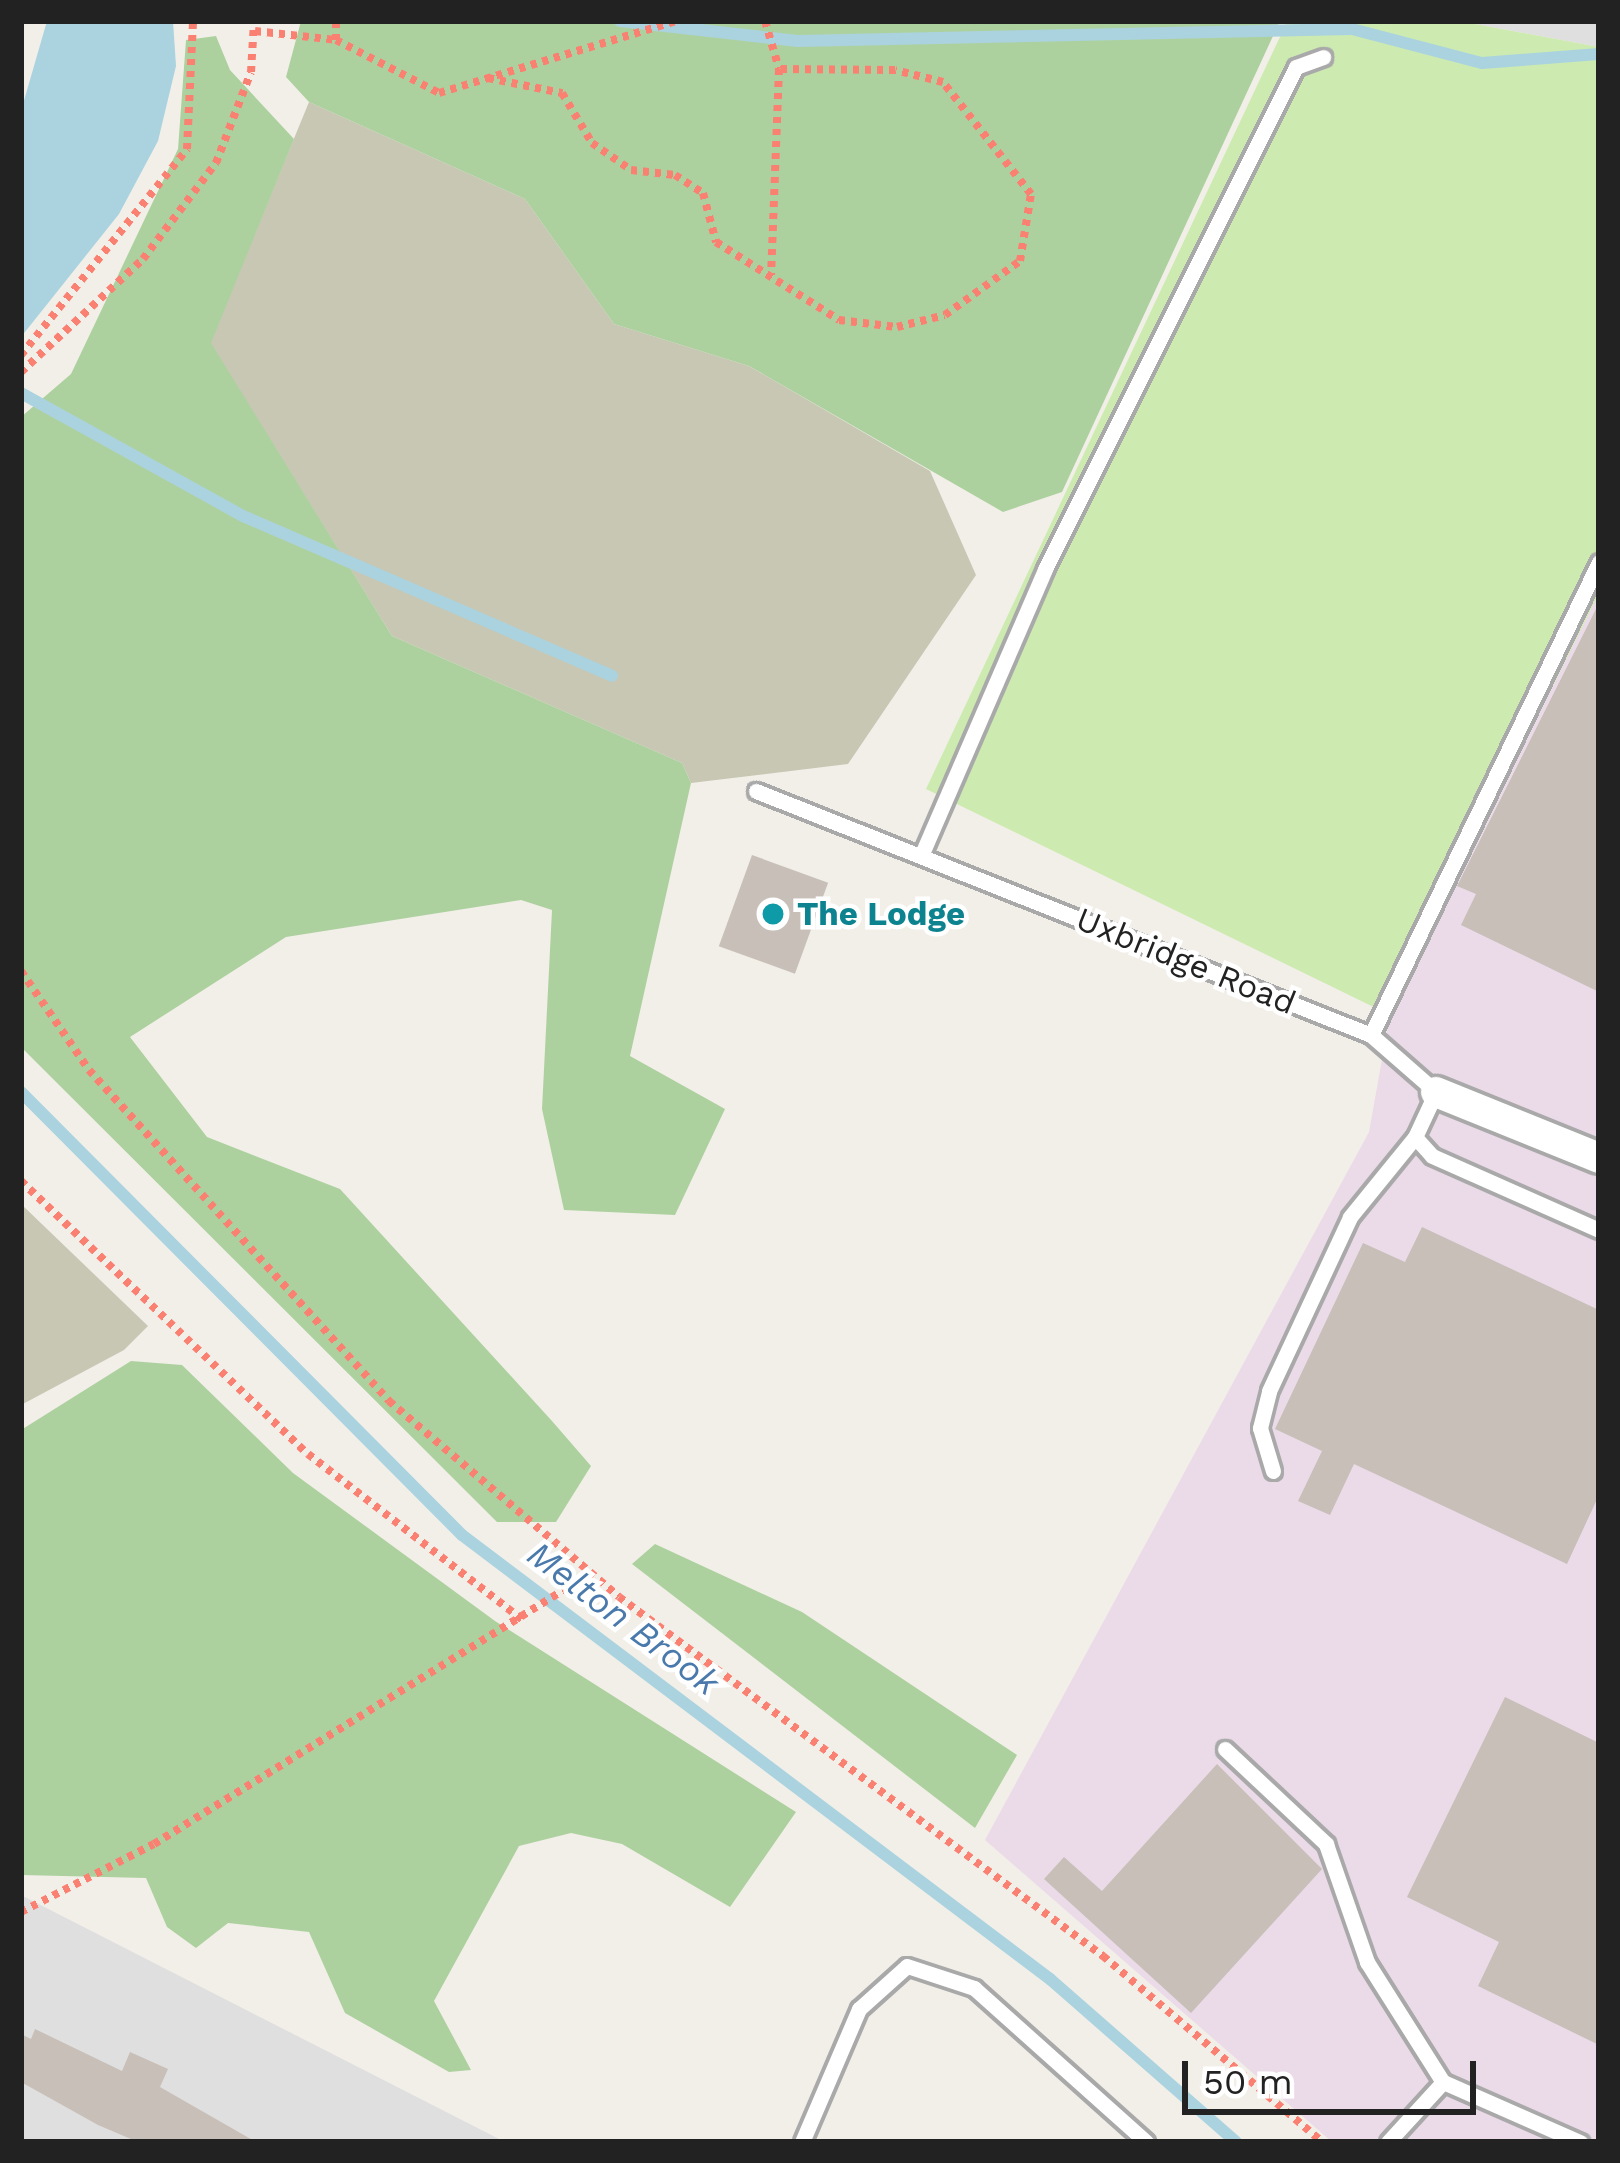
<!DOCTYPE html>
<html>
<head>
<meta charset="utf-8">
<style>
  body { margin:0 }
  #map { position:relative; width:1620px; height:2163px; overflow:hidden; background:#f2efe9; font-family:"Work Sans",sans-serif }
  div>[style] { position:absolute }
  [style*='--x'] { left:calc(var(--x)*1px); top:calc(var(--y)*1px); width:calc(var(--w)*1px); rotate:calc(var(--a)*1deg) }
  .residential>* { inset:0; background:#e0dfdf }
  .industrial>* { inset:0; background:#ebdbe8 }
  .construction>* { inset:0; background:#c7c7b4 }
  .grass>* { inset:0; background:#cdebb0 }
  .forest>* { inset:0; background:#add19e }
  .water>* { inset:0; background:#aad3df }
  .stream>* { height:12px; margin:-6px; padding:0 6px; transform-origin:6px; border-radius:6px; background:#aad3df }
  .building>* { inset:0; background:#c7bfb8; transform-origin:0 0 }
  .path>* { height:8px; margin-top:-4px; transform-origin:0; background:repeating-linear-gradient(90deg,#fa8072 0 6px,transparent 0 12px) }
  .roads { filter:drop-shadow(3px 0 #a9a9a9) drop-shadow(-3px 0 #a9a9a9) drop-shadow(0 3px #a9a9a9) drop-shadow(0 -3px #a9a9a9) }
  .service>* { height:15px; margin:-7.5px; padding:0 7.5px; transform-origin:7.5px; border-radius:7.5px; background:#fff }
  .minor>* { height:30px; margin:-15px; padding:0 15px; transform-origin:15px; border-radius:15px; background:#fff }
  .dots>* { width:33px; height:33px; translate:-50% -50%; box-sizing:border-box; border:6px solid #fff; border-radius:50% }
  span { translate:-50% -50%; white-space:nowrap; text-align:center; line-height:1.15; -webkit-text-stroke:9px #fff; paint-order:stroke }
  .culture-label { font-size:33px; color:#0d838f; font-weight:700 }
  .left { translate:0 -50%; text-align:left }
  .street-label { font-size:33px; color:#222 }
  .water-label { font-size:36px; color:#4a7aab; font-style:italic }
  .frame { position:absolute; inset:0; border:24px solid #222; pointer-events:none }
  .scale { position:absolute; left:1182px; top:2061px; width:294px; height:54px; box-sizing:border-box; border:6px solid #222; border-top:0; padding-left:15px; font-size:36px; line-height:42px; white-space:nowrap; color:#222; -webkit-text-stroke:9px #fff; paint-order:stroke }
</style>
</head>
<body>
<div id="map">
  <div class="residential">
    <div style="clip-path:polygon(1459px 21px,1599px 21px,1599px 47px)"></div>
    <div style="clip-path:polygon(21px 1895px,505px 2142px,21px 2142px)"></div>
  </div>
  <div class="industrial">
    <div style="clip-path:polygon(1599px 593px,1599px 2142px,1332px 2142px,985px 1840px,1369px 1132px,1390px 1015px)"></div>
  </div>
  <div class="construction">
    <div style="clip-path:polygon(309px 102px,525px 199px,614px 324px,749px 366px,930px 471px,976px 575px,848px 764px,691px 783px,682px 763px,392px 636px,210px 343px)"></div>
    <div style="clip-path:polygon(21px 1204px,148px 1326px,124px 1350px,21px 1405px)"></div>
  </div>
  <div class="grass">
    <div style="clip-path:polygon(1459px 21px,1599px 47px,1599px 593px,1390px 1015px,926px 789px,1287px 22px)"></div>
  </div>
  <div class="forest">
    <div style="clip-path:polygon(301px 21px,1280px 21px,1062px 492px,1003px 512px,749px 366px,614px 324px,525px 199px,309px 102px,286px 77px)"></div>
    <div style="clip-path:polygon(216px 36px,230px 70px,294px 139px,211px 343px,392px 636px,682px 763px,691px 783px,630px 1056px,725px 1109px,675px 1215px,564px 1210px,542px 1109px,552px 910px,521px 900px,286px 937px,130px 1037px,207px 1137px,340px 1189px,552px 1421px,591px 1466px,556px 1522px,497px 1522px,21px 1047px,21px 417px,71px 374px,178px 149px,186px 40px)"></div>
    <div style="clip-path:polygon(131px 1361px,182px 1365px,293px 1473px,495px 1621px,796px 1812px,730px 1907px,622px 1844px,571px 1833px,519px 1846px,434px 2001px,471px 2070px,449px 2072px,345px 2013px,309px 1932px,228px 1923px,196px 1948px,167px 1927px,146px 1878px,21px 1875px,21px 1430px)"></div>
    <div style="clip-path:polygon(655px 1544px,802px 1612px,1017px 1755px,975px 1828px,632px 1564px)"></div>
  </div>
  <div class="water">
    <div style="clip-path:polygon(47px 21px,173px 21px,176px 66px,158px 141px,119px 214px,21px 337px,21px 111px)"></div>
  </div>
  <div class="stream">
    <div style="--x:620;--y:21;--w:179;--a:6.4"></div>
    <div style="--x:798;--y:41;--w:554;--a:-1.24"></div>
    <div style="--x:1352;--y:29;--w:134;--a:14.7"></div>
    <div style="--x:1482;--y:63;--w:117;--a:-4.4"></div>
    <div style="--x:21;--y:393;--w:254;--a:29"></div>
    <div style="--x:243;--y:516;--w:402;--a:23.4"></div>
    <div style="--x:21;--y:1092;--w:625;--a:45.13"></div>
    <div style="--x:462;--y:1535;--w:737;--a:37.06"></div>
    <div style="--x:1050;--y:1979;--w:247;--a:41.2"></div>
  </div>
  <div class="building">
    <div style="clip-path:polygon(1599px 603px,1599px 992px,1461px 925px,1476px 894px,1457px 886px)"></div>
    <div style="left:752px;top:855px;width:81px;height:97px;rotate:20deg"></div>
    <div style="clip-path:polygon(1422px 1227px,1599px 1310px,1599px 1495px,1567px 1564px,1354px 1464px,1330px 1515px,1298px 1501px,1322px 1451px,1275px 1429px,1363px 1243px,1405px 1262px)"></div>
    <div style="clip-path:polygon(1505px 1697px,1599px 1743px,1599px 2045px,1478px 1986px,1499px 1942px,1407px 1897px)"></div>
    <div style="clip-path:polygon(1217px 1764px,1322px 1869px,1191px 2013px,1044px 1879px,1064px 1857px,1102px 1891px)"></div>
    <div style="clip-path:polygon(35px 2029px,122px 2071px,130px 2052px,168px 2069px,160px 2087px,256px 2142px,138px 2142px,98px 2125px,21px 2082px,21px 2034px,31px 2039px)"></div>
  </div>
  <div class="path">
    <div style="--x:765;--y:21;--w:50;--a:73.7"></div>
    <div style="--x:779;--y:69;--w:206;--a:92.2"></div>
    <div style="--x:255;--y:31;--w:81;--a:6.3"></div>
    <div style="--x:336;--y:40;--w:116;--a:27.2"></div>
    <div style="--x:439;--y:93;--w:248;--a:-16.9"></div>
    <div style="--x:336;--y:40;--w:19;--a:-90"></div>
    <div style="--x:488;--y:78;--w:76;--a:11.5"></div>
    <div style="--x:562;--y:93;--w:58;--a:59"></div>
    <div style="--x:592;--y:143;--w:47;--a:34.7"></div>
    <div style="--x:631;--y:170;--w:44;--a:6.5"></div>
    <div style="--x:675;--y:175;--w:33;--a:33"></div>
    <div style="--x:703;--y:193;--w:51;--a:75.1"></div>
    <div style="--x:716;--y:242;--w:146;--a:32.4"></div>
    <div style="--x:839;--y:320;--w:58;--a:6.9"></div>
    <div style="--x:897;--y:327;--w:49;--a:-14"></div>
    <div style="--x:945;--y:315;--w:92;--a:-35.8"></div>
    <div style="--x:1020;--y:261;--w:68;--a:-80.7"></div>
    <div style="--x:1031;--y:194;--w:142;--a:-128.2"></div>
    <div style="--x:943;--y:82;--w:49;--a:-166"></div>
    <div style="--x:895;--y:70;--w:116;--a:-179.5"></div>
    <div style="--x:21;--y:355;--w:265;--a:-51.1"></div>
    <div style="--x:187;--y:149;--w:128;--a:-87.3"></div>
    <div style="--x:21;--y:372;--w:166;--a:-42.8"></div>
    <div style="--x:143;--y:259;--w:121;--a:-52.8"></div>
    <div style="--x:216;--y:163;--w:97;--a:-69"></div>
    <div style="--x:251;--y:72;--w:51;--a:-86.6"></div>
    <div style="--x:21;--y:971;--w:120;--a:55.5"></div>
    <div style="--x:89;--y:1070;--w:447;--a:47.8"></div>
    <div style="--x:389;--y:1401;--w:302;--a:40.4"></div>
    <div style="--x:619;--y:1597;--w:603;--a:36.57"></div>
    <div style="--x:1103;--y:1956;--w:287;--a:40.3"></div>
    <div style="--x:21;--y:1181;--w:396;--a:43.6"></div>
    <div style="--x:308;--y:1454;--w:274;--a:37.7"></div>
    <div style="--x:21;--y:1912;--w:149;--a:-27.1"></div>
    <div style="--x:154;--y:1844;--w:514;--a:-31.8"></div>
  </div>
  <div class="roads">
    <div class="service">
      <div style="--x:756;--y:791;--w:662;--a:21.64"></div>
      <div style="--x:1371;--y:1035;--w:86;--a:41.2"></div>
      <div style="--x:1436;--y:1092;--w:50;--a:115"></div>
      <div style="--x:1415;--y:1137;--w:25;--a:48"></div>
      <div style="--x:1432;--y:1156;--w:183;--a:23.9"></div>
      <div style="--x:921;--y:856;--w:313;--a:-66.6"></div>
      <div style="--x:1045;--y:569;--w:561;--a:-63.43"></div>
      <div style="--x:1296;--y:67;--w:29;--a:-20"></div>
      <div style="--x:1371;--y:1035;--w:525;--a:-64.26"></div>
      <div style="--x:1273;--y:1471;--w:45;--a:-106.8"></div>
      <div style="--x:1260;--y:1428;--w:38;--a:-76"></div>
      <div style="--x:1269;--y:1391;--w:192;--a:-65"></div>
      <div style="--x:1350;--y:1217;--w:103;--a:-50.9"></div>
      <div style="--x:1225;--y:1749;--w:139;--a:43.2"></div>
      <div style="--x:1326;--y:1844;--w:125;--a:70.8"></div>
      <div style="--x:1367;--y:1962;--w:142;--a:57.7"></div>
      <div style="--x:802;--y:2142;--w:145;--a:-66.8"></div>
      <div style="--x:859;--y:2009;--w:64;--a:-41.9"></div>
      <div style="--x:907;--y:1966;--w:71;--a:18.2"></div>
      <div style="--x:974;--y:1988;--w:231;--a:41.8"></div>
      <div style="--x:1388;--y:2142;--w:81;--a:-47.5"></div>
      <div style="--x:1443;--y:2082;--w:150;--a:23.7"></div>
    </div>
    <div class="minor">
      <div style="--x:1436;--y:1092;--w:176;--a:22"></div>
    </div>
  </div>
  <div class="dots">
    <div style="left:773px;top:914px;background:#0f9aa8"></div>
  </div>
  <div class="culture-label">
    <span class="left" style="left:797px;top:914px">The Lodge</span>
  </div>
  <div class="street-label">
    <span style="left:1186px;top:961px;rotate:22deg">Uxbridge Road</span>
  </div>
  <div class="water-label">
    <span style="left:623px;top:1619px;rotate:37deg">Melton Brook</span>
  </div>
  <div class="frame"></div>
  <div class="scale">50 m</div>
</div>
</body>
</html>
